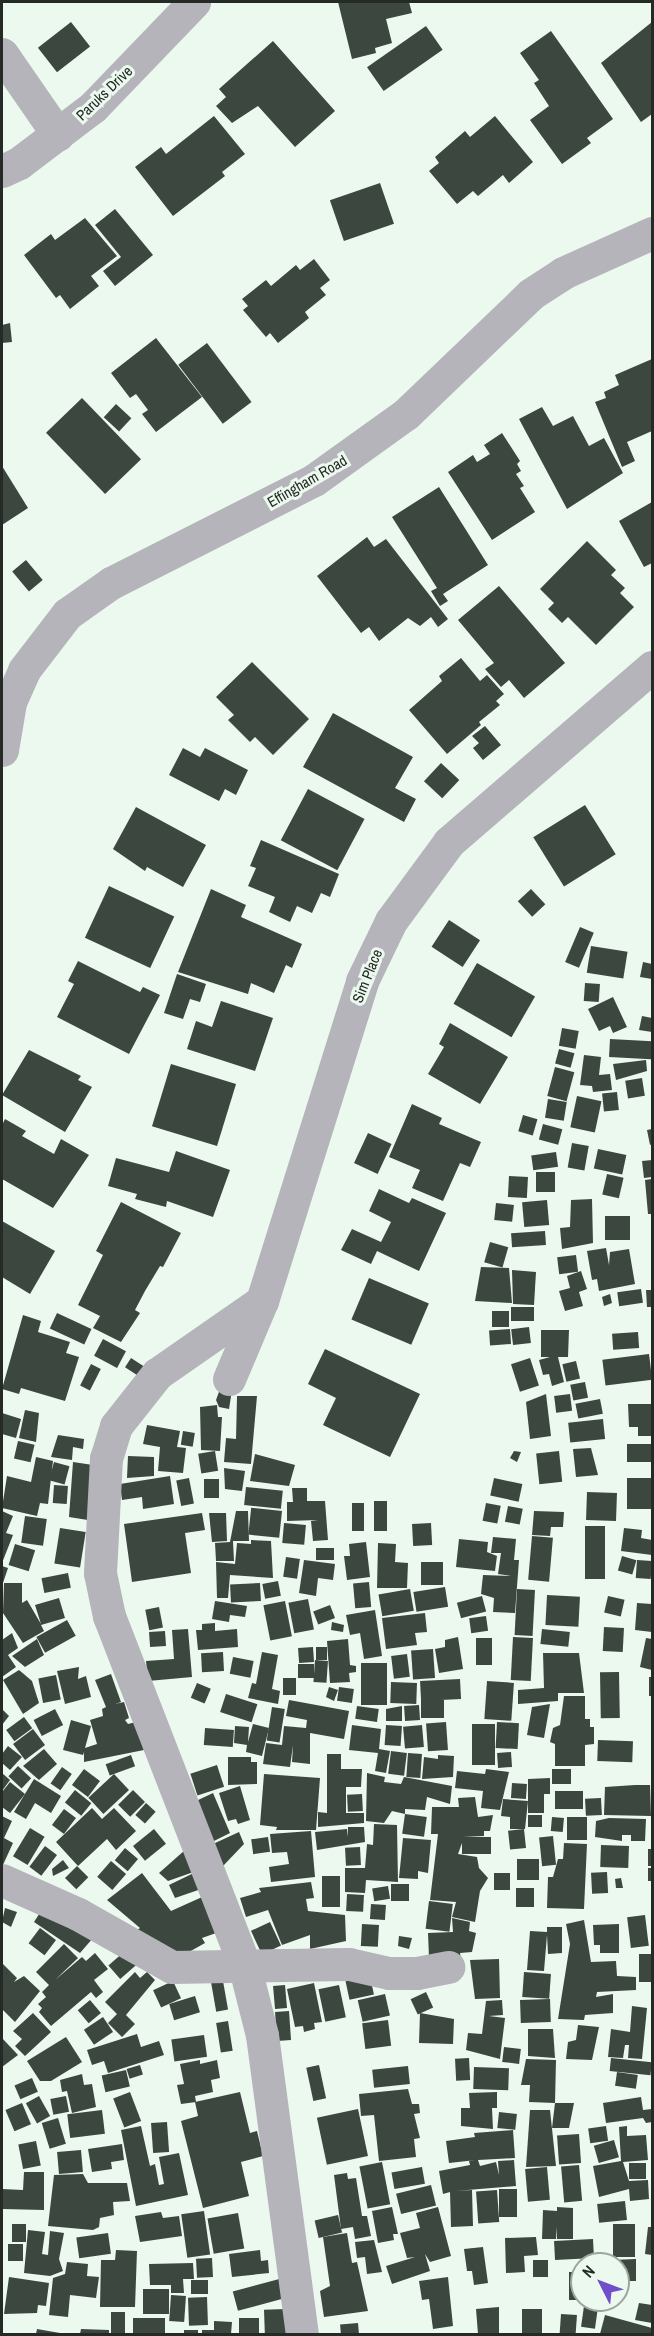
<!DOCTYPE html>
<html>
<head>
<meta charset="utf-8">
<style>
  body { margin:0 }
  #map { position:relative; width:654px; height:2336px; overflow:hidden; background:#ecf9ef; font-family:"Archivo Narrow",sans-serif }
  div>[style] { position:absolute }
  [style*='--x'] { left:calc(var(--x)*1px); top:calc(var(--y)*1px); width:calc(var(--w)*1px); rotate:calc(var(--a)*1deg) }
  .building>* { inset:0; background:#3c473f; transform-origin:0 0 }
  .minor>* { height:33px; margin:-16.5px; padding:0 16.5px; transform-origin:16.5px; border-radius:16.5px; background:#b5b4ba }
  span { translate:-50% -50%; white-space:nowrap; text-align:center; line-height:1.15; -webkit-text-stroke:6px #ecf9ef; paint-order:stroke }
  .street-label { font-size:15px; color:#252a26 }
  .frame { position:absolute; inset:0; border:3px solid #252a26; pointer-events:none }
  .north { position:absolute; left:570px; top:2252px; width:60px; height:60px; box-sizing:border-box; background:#ecf9ef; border:2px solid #9ca69f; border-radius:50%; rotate:312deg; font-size:16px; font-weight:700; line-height:24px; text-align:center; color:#252a26 }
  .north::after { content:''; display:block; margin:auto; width:21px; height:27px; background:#6f50ca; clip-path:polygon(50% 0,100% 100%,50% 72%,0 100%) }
</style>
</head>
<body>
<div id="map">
  <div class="building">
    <div style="clip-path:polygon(338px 2px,409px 2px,412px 13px,386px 19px,392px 43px,375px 48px,376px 53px,352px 59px)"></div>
    <div style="left:71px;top:22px;width:31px;height:42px;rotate:52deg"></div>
    <div style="clip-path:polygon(652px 22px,652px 114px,641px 122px,601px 63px)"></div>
    <div style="left:426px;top:26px;width:29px;height:72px;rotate:55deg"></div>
    <div style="clip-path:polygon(551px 31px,613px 119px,587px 138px,591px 143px,562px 164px,530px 120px,549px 106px,534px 83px,539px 80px,520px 53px)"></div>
    <div style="clip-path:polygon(273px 41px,335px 111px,295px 147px,258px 106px,232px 123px,216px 106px,226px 97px,219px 89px)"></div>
    <div style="clip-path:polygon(214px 116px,245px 154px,222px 172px,225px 176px,173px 216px,135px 167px,161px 147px,166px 154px)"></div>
    <div style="clip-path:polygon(495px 116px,533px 162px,509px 183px,503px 175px,478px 196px,473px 191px,457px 204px,429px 171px,439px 163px,435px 157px,465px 131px,470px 137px)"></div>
    <div style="left:380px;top:183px;width:43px;height:53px;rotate:71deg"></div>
    <div style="clip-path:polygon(115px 209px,153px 255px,115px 286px,103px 271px,121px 257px,95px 225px)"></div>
    <div style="clip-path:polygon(85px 218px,117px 256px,91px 276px,99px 286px,70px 309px,60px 295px,56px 298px,24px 255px,51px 234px,55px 240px)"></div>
    <div style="clip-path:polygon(314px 259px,330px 280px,320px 288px,326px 295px,305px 312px,309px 318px,278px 343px,270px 333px,266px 337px,243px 310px,248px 306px,242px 299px,266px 280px,271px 286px,296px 265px,300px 270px)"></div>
    <div style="clip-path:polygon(10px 323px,12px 342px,2px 343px,2px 325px)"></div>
    <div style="clip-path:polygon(156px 338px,202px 397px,156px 432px,142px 414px,148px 410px,136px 394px,130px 398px,111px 373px)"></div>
    <div style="left:207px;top:343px;width:74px;height:36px;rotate:53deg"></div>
    <div style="clip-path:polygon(652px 359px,652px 431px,627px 442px,635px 461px,622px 467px,595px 402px,606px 398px,604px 392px,619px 385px,615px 375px)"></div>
    <div style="left:82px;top:398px;width:85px;height:50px;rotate:46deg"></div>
    <div style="left:116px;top:404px;width:21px;height:18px;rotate:43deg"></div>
    <div style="clip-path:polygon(542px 407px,553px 426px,573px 416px,589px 446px,604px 438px,623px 473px,567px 509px,519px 419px)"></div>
    <div style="clip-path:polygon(502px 433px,520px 461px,517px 464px,521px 471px,516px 474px,524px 486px,520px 488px,535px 512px,492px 540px,448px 472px,473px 455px,477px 462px,490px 454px,484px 445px)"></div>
    <div style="clip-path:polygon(2px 466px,28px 508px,2px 525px)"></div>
    <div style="clip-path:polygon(439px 487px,488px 565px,443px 594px,448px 601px,440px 606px,431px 591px,437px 588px,392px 517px)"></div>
    <div style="clip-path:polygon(652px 502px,652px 563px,644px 567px,619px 521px)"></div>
    <div style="clip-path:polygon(367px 537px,374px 547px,386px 539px,448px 619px,438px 627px,431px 617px,420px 626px,408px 618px,379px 641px,369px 627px,361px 633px,317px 576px)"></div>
    <div style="clip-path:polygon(587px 541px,616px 570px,611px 575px,625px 588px,620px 593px,634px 607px,596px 645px,568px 617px,562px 623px,548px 609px,554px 603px,540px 589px)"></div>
    <div style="left:26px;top:560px;width:26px;height:18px;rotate:50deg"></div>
    <div style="clip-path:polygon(499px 586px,565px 663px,524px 698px,509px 680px,501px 687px,485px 669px,494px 663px,458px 620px)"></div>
    <div style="clip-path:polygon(461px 658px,480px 681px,487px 675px,504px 694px,496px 701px,500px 705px,479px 722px,481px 725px,447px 754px,409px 710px,442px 681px,439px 676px)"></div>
    <div style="clip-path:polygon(252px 662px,309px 719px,273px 755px,255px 737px,250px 742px,228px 720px,234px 715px,216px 697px)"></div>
    <div style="clip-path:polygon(333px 713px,413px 757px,395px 788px,416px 799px,404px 822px,303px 767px)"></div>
    <div style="clip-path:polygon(485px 726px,501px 745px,483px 760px,473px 748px,479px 743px,472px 736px)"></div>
    <div style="clip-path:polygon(183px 748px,200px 757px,205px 748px,248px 770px,236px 795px,225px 789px,219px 801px,169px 775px)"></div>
    <div style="left:441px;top:763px;width:25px;height:25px;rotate:43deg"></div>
    <div style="left:308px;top:789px;width:64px;height:58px;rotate:28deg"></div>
    <div style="left:585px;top:805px;width:58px;height:61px;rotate:58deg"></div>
    <div style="clip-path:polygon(136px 807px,206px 845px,183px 887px,147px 867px,145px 871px,113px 849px)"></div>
    <div style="clip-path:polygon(261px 840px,339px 874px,330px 897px,321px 893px,312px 913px,297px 906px,290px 922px,269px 912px,275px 897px,248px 886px,256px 868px,250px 866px)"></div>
    <div style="left:109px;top:886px;width:72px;height:57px;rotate:25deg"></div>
    <div style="clip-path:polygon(211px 889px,246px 905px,241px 917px,302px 944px,292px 968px,286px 965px,274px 993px,251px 983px,248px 994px,178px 972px)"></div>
    <div style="left:531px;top:889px;width:21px;height:18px;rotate:47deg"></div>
    <div style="left:449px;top:920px;width:37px;height:32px;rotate:33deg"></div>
    <div style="left:580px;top:927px;width:15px;height:38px;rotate:23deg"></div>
    <div style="left:591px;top:946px;width:37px;height:27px;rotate:9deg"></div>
    <div style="clip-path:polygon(78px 961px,140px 992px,143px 987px,160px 995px,129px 1054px,57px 1017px,74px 984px,68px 981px)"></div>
    <div style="clip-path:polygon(643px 962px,652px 964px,652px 979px,640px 977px)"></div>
    <div style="left:477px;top:963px;width:67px;height:47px;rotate:30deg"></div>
    <div style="clip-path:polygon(177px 974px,206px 984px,200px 1002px,190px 999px,183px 1019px,164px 1013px)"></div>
    <div style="left:585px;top:983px;width:15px;height:18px;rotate:4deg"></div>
    <div style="clip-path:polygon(613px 997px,627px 1027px,613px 1033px,610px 1026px,599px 1031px,588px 1009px)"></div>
    <div style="clip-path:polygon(221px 1001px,273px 1018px,255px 1071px,187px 1049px,196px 1021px,212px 1027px)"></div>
    <div style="clip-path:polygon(642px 1016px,652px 1018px,652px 1032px,639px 1030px)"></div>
    <div style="clip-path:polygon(450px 1023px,508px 1057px,480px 1104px,428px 1074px,444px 1047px,439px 1044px)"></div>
    <div style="left:562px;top:1028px;width:17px;height:18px;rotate:10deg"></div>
    <div style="left:610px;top:1039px;width:42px;height:18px;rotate:3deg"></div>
    <div style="left:559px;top:1049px;width:16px;height:15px;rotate:15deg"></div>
    <div style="clip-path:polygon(29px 1050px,81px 1076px,78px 1080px,92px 1087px,65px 1132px,2px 1095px)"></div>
    <div style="clip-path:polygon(584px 1055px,601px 1057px,599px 1075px,610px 1074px,612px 1090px,593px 1092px,592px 1086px,580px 1085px)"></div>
    <div style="clip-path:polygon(646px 1060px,647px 1071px,616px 1080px,613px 1064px)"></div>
    <div style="left:171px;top:1064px;width:68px;height:65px;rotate:17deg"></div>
    <div style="left:555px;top:1067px;width:20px;height:30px;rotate:15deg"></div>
    <div style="left:642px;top:1078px;width:18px;height:17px;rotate:81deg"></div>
    <div style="left:617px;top:1092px;width:18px;height:15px;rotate:84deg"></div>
    <div style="left:577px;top:1096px;width:25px;height:32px;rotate:12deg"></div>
    <div style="left:548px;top:1099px;width:19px;height:19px;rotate:9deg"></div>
    <div style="clip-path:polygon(412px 1104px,442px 1118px,439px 1124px,481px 1142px,470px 1167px,460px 1163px,443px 1201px,412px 1188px,420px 1170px,389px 1157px)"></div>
    <div style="left:523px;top:1115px;width:15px;height:17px;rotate:16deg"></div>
    <div style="clip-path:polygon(5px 1119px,26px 1131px,22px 1136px,54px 1154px,61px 1139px,89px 1155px,53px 1208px,2px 1179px,2px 1125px)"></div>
    <div style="left:543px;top:1124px;width:20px;height:16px;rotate:15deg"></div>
    <div style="clip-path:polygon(652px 1129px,652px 1144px,650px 1145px,647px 1130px)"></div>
    <div style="left:368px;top:1133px;width:26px;height:33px;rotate:25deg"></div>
    <div style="left:572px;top:1143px;width:17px;height:25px;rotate:10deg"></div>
    <div style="left:598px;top:1149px;width:29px;height:20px;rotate:12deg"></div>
    <div style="clip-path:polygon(176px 1151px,230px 1170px,213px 1217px,167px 1201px,166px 1207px,135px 1199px,137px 1194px,108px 1186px,116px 1158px,169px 1172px)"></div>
    <div style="left:556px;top:1152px;width:15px;height:25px;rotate:82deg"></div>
    <div style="clip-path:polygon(652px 1160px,652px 1177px,644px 1178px,642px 1161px)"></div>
    <div style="left:536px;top:1172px;width:19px;height:20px"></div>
    <div style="left:607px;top:1174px;width:17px;height:21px;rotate:13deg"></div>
    <div style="left:509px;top:1176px;width:19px;height:21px;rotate:3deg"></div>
    <div style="clip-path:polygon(652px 1179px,652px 1214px,648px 1214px,645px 1180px)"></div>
    <div style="clip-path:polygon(379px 1189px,409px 1203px,412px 1198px,446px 1213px,419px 1271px,377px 1251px,371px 1264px,341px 1250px,352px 1229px,381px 1242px,391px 1222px,369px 1211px)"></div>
    <div style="clip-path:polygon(592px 1199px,593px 1243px,562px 1249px,560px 1228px,570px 1227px,571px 1200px)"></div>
    <div style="left:547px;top:1200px;width:25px;height:25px;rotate:85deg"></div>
    <div style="clip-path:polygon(121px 1202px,181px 1233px,163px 1267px,160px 1266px,145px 1291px,135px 1310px,140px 1313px,121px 1342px,93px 1328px,100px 1316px,78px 1305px,103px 1255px,96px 1251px)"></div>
    <div style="left:496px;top:1203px;width:18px;height:17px;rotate:6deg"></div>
    <div style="left:605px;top:1216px;width:25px;height:24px"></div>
    <div style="clip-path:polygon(2px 1221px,55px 1251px,30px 1294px,2px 1277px)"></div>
    <div style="left:545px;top:1231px;width:14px;height:34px;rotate:86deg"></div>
    <div style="left:490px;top:1242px;width:19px;height:21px;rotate:16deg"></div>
    <div style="clip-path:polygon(606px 1248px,609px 1265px,610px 1252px,629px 1249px,635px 1284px,599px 1291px,597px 1279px,592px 1280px,587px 1251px)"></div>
    <div style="left:576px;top:1255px;width:17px;height:19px;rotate:83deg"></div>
    <div style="clip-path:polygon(481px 1267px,509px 1268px,512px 1303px,475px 1301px)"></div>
    <div style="clip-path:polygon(512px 1270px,536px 1272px,534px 1305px,513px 1304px)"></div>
    <div style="clip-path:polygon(581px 1271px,587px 1289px,579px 1292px,583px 1306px,565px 1311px,559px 1291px,570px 1288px,567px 1276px)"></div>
    <div style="left:369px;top:1278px;width:65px;height:45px;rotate:23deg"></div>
    <div style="left:641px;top:1289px;width:14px;height:24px;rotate:82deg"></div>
    <div style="clip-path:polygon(646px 1290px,652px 1290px,652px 1307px,647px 1307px)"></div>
    <div style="clip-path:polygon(610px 1294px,612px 1303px,604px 1306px,602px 1297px)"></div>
    <div style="left:534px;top:1307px;width:14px;height:23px;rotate:90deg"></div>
    <div style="left:492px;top:1311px;width:17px;height:16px"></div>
    <div style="left:57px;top:1313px;width:38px;height:17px;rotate:25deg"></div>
    <div style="clip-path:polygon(23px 1315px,41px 1321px,38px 1332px,70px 1342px,66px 1353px,79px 1357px,65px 1401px,21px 1388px,19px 1394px,2px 1389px)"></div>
    <div style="left:529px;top:1327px;width:16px;height:18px;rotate:83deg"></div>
    <div style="left:510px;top:1329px;width:15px;height:21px;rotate:86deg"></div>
    <div style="clip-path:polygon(541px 1330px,569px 1330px,568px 1357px,558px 1357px,564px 1382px,552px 1386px,549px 1374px,543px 1375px,539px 1360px,550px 1357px,541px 1357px)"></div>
    <div style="left:638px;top:1332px;width:16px;height:26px;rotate:86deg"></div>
    <div style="left:103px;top:1339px;width:26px;height:19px;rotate:28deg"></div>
    <div style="clip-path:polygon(325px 1349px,420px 1394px,390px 1457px,323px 1425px,336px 1398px,308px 1384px)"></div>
    <div style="left:649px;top:1354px;width:26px;height:47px;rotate:83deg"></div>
    <div style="left:131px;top:1358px;width:17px;height:11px;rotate:33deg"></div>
    <div style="left:530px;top:1358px;width:29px;height:20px;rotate:72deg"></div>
    <div style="left:576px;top:1361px;width:18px;height:14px;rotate:77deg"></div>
    <div style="left:91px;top:1364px;width:11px;height:24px;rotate:27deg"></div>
    <div style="left:585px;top:1382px;width:16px;height:15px;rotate:79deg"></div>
    <div style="clip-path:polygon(220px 1389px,232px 1390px,229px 1409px,219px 1407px,216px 1400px)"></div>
    <div style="clip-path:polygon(546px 1394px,551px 1436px,530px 1439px,526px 1402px)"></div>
    <div style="left:570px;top:1394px;width:17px;height:16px;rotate:83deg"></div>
    <div style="clip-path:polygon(237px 1396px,257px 1396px,251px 1464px,224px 1462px,226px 1438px,236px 1439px)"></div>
    <div style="left:600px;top:1399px;width:15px;height:25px;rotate:79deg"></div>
    <div style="clip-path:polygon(628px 1404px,652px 1404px,652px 1436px,638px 1436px,638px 1427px,629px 1427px)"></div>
    <div style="clip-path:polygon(217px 1405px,218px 1417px,222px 1417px,220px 1451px,201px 1450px,200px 1407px)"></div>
    <div style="clip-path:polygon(25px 1410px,39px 1413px,36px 1442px,19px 1438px)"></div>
    <div style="clip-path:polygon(2px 1413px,21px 1419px,16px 1438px,2px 1434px)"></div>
    <div style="left:603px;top:1419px;width:20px;height:35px;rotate:84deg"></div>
    <div style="clip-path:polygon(147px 1425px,180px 1431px,177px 1447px,186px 1448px,183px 1473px,158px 1471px,160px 1447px,143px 1444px)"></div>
    <div style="left:183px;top:1431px;width:12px;height:14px;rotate:9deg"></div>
    <div style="clip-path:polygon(58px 1435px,84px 1439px,83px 1449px,73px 1447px,72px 1460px,51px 1457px)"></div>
    <div style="left:18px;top:1441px;width:17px;height:18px;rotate:13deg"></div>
    <div style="left:627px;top:1444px;width:24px;height:18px"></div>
    <div style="clip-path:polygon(591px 1448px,598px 1475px,576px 1477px,573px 1449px)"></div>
    <div style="left:215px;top:1451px;width:20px;height:17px;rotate:81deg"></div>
    <div style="clip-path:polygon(514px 1451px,521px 1452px,517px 1462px,510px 1458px)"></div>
    <div style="left:559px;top:1451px;width:31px;height:23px;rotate:84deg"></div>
    <div style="clip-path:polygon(255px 1454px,295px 1465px,289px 1486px,250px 1481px)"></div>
    <div style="clip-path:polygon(128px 1456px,154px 1457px,154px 1476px,127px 1478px)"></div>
    <div style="clip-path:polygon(36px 1457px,53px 1461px,48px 1504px,40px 1503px,37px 1516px,2px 1508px,7px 1476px,31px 1482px)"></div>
    <div style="left:54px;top:1462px;width:16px;height:19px;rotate:15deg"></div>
    <div style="clip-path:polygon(73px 1462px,93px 1465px,94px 1521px,69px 1517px)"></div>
    <div style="clip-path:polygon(224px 1468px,245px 1471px,242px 1491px,225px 1489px)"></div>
    <div style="clip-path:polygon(170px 1476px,174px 1504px,143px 1509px,142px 1497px,122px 1500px,120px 1484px)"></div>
    <div style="left:189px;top:1478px;width:26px;height:13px;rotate:79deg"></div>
    <div style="left:494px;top:1478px;width:29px;height:18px;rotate:12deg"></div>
    <div style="left:652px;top:1478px;width:31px;height:25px;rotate:90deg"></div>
    <div style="left:204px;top:1479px;width:15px;height:19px"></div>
    <div style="left:54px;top:1485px;width:14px;height:18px;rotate:4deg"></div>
    <div style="left:246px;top:1487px;width:37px;height:18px;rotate:6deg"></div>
    <div style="clip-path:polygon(292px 1488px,307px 1488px,307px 1501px,325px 1501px,328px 1540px,313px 1541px,311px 1521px,318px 1520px,287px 1521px,287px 1502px,293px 1502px)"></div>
    <div style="left:587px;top:1492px;width:30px;height:28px;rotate:2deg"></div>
    <div style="left:374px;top:1501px;width:13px;height:30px"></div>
    <div style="left:352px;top:1503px;width:12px;height:28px"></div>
    <div style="left:486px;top:1503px;width:15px;height:18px;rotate:11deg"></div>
    <div style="left:508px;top:1506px;width:15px;height:16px;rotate:11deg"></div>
    <div style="clip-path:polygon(2px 1511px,13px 1516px,6px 1533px,13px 1535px,2px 1563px)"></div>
    <div style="clip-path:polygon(236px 1511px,248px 1511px,249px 1541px,233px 1541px,234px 1561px,216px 1561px,215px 1543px,230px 1542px)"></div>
    <div style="left:282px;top:1511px;width:27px;height:31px;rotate:96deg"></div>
    <div style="clip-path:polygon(534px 1511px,564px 1512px,563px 1527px,551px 1527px,550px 1536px,532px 1535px)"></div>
    <div style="clip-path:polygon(202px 1513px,205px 1530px,185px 1533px,191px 1573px,132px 1582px,124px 1524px)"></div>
    <div style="clip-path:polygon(209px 1513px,226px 1513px,227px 1541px,212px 1542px)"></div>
    <div style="left:25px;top:1516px;width:22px;height:27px;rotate:8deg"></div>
    <div style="left:284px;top:1523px;width:22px;height:20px;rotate:5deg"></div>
    <div style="left:431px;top:1523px;width:22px;height:19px;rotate:87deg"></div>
    <div style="left:585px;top:1526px;width:20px;height:53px"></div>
    <div style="left:60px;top:1528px;width:26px;height:36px;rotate:9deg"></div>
    <div style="clip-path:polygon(624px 1528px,642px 1530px,641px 1538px,652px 1540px,652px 1555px,621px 1551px)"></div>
    <div style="left:532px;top:1536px;width:21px;height:44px;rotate:5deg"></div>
    <div style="clip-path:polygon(493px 1537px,516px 1539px,514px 1560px,519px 1560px,515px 1613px,493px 1612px,494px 1598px,481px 1594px,483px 1575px,512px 1576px,498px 1574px,501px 1553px,491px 1553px)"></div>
    <div style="clip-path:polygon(459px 1539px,488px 1542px,487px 1552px,497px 1556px,495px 1571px,456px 1567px)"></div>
    <div style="clip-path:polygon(251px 1540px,271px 1541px,273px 1578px,230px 1575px,228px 1598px,217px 1598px,216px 1562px,235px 1564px,237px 1543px,251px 1544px)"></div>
    <div style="clip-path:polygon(366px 1542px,370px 1577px,347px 1580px,344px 1556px,350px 1556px,349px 1544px)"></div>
    <div style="clip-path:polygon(378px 1543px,396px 1544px,395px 1562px,408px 1563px,407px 1588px,377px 1588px)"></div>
    <div style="left:15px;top:1544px;width:21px;height:22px;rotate:17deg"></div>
    <div style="left:316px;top:1548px;width:18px;height:12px"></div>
    <div style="left:622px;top:1556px;width:15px;height:15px;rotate:16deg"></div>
    <div style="left:286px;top:1557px;width:14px;height:20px;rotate:8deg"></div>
    <div style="clip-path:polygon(304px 1560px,335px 1564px,333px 1580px,318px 1578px,316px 1596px,299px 1593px)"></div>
    <div style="left:637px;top:1560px;width:15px;height:18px;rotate:4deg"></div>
    <div style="left:421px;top:1562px;width:22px;height:23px"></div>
    <div style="clip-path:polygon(2px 1566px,8px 1568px,2px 1586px)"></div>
    <div style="left:68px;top:1573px;width:15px;height:27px;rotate:79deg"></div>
    <div style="left:278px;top:1581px;width:15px;height:16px;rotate:79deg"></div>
    <div style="left:369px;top:1582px;width:25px;height:16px;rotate:85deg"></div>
    <div style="clip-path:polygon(4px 1583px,22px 1583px,22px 1603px,27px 1600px,41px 1624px,35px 1605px,59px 1598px,65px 1618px,41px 1625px,44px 1631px,23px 1643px,3px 1613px)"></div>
    <div style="left:260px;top:1583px;width:18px;height:30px;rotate:87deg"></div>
    <div style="left:445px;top:1587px;width:20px;height:32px;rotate:81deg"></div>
    <div style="left:410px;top:1589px;width:22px;height:32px;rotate:80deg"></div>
    <div style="left:517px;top:1589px;width:18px;height:46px;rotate:3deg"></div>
    <div style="left:547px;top:1595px;width:33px;height:30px;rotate:3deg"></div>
    <div style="left:482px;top:1596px;width:16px;height:26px;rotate:75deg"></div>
    <div style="left:608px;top:1596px;width:17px;height:17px;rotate:13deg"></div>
    <div style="left:308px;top:1599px;width:31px;height:20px;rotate:79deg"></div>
    <div style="clip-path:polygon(215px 1601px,247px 1606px,245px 1617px,230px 1615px,229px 1622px,212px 1619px)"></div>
    <div style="left:285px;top:1601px;width:36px;height:22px;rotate:79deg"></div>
    <div style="clip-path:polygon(637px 1603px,652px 1604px,652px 1632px,635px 1630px)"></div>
    <div style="left:330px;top:1605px;width:14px;height:18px;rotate:69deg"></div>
    <div style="left:159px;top:1607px;width:21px;height:14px;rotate:79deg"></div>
    <div style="clip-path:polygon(375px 1610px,382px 1656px,364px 1659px,360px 1633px,350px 1635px,346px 1615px)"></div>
    <div style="clip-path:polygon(425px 1613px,427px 1632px,415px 1633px,417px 1645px,386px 1649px,382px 1618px)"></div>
    <div style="left:486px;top:1616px;width:15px;height:17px;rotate:82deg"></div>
    <div style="left:67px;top:1620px;width:18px;height:35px;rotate:61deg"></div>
    <div style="clip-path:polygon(332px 1622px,344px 1625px,343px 1632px,331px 1630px)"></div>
    <div style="clip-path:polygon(215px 1623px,215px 1631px,237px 1629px,238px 1647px,198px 1650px,196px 1630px,202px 1630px,202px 1624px)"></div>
    <div style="left:604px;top:1627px;width:20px;height:24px;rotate:3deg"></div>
    <div style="clip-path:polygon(188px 1629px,192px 1677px,148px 1681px,146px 1661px,174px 1659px,172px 1630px)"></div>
    <div style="left:542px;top:1629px;width:28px;height:15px;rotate:6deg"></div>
    <div style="left:165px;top:1631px;width:15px;height:16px;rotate:86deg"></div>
    <div style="clip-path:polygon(12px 1633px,18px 1648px,8px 1655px,16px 1667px,2px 1677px,2px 1640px)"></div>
    <div style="clip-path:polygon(458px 1637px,463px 1669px,439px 1673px,435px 1649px,445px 1647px,445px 1640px)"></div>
    <div style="left:513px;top:1637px;width:20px;height:43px;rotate:3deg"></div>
    <div style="left:476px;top:1638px;width:16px;height:27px"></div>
    <div style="clip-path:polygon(646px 1638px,652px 1639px,652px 1670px,640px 1667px)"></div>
    <div style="clip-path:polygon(37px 1639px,44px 1655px,25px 1667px,12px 1656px)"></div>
    <div style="clip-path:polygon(348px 1639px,350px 1665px,356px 1666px,356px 1672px,349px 1673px,350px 1682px,330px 1683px,327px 1641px)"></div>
    <div style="left:313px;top:1647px;width:15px;height:15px;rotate:86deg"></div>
    <div style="left:316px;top:1647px;width:11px;height:13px"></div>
    <div style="left:433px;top:1649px;width:29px;height:22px;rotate:86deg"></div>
    <div style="left:223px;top:1652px;width:19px;height:22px;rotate:87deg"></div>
    <div style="clip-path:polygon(262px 1652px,278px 1655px,272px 1689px,280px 1691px,278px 1704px,248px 1698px,252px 1683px,256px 1684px)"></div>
    <div style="clip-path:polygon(543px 1653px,579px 1653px,584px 1693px,558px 1693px,558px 1701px,518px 1704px,518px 1690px,544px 1688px)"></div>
    <div style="left:407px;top:1654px;width:23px;height:16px;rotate:83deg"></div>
    <div style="left:233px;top:1657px;width:21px;height:17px;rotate:11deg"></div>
    <div style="left:315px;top:1660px;width:13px;height:22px;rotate:4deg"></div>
    <div style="left:387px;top:1663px;width:42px;height:26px;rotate:90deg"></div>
    <div style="left:298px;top:1664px;width:16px;height:14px"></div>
    <div style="clip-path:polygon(79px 1667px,78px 1679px,86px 1676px,91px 1697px,65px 1704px,57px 1671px)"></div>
    <div style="clip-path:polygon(19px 1670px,32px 1681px,39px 1703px,23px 1714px,3px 1680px)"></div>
    <div style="left:619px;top:1672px;width:46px;height:19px;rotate:89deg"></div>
    <div style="clip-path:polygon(111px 1674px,121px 1702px,115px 1704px,124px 1702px,129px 1718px,125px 1720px,128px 1724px,136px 1722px,144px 1750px,84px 1762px,84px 1752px,83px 1755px,63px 1750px,71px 1720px,91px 1726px,85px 1748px,97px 1744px,90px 1720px,103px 1716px,102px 1709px,106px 1707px,95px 1680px)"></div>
    <div style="left:56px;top:1675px;width:25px;height:18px;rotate:79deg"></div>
    <div style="left:649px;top:1677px;width:3px;height:19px"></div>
    <div style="left:283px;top:1678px;width:13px;height:17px"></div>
    <div style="left:460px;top:1679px;width:20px;height:40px;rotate:87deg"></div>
    <div style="left:487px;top:1681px;width:27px;height:38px;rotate:4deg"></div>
    <div style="left:391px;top:1682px;width:26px;height:21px;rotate:2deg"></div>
    <div style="left:197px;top:1683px;width:15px;height:16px;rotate:23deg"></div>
    <div style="clip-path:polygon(329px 1687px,338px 1690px,334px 1701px,326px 1697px)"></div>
    <div style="left:339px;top:1687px;width:15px;height:14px;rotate:8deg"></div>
    <div style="left:226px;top:1694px;width:33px;height:19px;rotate:18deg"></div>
    <div style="clip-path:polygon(564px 1696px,585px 1696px,585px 1719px,590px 1719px,590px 1727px,594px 1727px,594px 1744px,585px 1745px,585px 1766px,555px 1766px,555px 1744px,550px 1742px,553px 1728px,560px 1725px)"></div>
    <div style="clip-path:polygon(289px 1700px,349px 1711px,344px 1739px,310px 1733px,310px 1764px,292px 1762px,293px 1745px,290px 1767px,263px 1764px,266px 1743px,282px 1745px,284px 1726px,306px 1728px,307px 1720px,286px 1716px)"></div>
    <div style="left:444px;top:1700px;width:18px;height:23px;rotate:90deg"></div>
    <div style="clip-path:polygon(550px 1704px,544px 1738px,527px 1735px,532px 1707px)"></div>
    <div style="left:419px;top:1705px;width:15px;height:15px;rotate:86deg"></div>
    <div style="left:357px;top:1706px;width:22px;height:13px;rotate:8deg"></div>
    <div style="clip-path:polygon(402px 1706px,402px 1721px,386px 1721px,386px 1709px)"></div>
    <div style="left:272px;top:1707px;width:13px;height:34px;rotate:9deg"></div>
    <div style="clip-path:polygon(2px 1709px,9px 1716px,2px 1725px)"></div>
    <div style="left:55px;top:1709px;width:18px;height:24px;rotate:63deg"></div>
    <div style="left:24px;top:1717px;width:14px;height:22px;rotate:54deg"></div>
    <div style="left:446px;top:1722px;width:28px;height:20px;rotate:86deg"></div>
    <div style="left:497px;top:1722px;width:22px;height:26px;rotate:3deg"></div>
    <div style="clip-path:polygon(253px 1724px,269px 1728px,262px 1756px,246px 1752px,247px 1745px,234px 1743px,235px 1726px,249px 1727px,248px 1742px)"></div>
    <div style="left:472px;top:1724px;width:23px;height:41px"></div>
    <div style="clip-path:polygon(352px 1725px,381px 1729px,379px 1749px,390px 1751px,386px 1773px,375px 1771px,378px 1753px,349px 1750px)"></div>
    <div style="left:386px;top:1725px;width:16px;height:20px;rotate:4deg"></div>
    <div style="left:422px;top:1725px;width:22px;height:19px;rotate:85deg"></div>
    <div style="left:205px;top:1728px;width:29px;height:17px;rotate:4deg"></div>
    <div style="left:33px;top:1729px;width:20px;height:25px;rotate:53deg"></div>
    <div style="left:598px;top:1740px;width:35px;height:21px;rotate:2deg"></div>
    <div style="clip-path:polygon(8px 1746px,22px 1757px,10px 1770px,2px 1763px,2px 1754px)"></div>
    <div style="clip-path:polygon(44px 1749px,57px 1764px,39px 1780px,23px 1766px)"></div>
    <div style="left:391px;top:1751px;width:16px;height:23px;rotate:7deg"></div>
    <div style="left:511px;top:1752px;width:15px;height:14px;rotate:86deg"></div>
    <div style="left:408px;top:1753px;width:14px;height:24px;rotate:4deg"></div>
    <div style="clip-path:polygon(327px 1754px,341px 1754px,341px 1769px,362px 1769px,361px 1787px,346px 1787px,346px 1813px,364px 1813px,364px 1823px,318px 1827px,318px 1812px,327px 1813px)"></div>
    <div style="left:131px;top:1755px;width:12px;height:27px;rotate:70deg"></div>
    <div style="clip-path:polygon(438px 1755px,454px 1756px,453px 1777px,422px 1779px,424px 1757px,438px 1759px)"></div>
    <div style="clip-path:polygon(228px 1757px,251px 1757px,251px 1762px,257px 1762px,257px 1784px,228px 1785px)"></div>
    <div style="left:217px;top:1765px;width:23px;height:28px;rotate:72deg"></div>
    <div style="left:18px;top:1766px;width:18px;height:14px;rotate:43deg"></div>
    <div style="left:62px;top:1767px;width:12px;height:20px;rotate:35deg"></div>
    <div style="left:84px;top:1769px;width:20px;height:20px;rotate:37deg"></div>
    <div style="clip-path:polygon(486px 1769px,509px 1772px,500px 1810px,481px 1808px,483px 1791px,455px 1788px,457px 1771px,485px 1774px)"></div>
    <div style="left:552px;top:1769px;width:19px;height:15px"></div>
    <div style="clip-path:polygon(2px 1773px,10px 1780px,2px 1791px)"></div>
    <div style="clip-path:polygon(367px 1773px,385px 1777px,384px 1782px,401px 1784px,404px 1777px,452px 1786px,450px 1804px,427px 1797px,425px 1810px,405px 1809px,405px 1814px,392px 1811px,384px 1823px,366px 1821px)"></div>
    <div style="left:114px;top:1774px;width:22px;height:35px;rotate:47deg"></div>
    <div style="clip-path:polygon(264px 1774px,320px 1778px,316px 1830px,276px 1830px,277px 1827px,260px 1825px)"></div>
    <div style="clip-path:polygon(550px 1778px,550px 1794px,544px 1794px,544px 1813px,528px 1813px,528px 1779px)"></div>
    <div style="clip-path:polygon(34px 1779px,61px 1796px,51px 1813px,35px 1803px,26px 1819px,14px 1812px)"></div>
    <div style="clip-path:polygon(10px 1782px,25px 1794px,10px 1813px,2px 1807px,2px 1792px)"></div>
    <div style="left:512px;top:1783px;width:15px;height:15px;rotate:4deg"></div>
    <div style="clip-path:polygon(635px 1785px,650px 1785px,651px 1816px,604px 1815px,605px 1787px)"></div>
    <div style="clip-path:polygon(240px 1786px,250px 1820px,238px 1824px,236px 1819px,228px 1821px,219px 1793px)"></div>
    <div style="left:75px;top:1790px;width:21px;height:16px;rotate:39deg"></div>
    <div style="left:133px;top:1790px;width:17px;height:21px;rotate:45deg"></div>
    <div style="left:583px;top:1791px;width:18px;height:28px;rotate:90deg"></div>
    <div style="clip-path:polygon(213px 1793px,230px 1833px,210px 1843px,196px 1801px)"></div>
    <div style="left:362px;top:1794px;width:17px;height:15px;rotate:87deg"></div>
    <div style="clip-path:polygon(475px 1797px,478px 1817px,493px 1815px,490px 1831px,484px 1831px,484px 1836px,463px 1837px,491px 1837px,491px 1854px,462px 1854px,462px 1843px,458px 1854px,477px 1857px,479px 1868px,488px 1878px,480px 1891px,475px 1922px,452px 1917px,456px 1902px,430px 1900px,438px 1834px,431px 1834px,432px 1807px,459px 1807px,458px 1798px)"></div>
    <div style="left:601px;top:1798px;width:17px;height:16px;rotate:87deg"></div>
    <div style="clip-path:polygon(503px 1799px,528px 1801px,525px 1829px,510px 1829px,510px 1817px,501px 1816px)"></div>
    <div style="left:146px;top:1803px;width:13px;height:16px;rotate:42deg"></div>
    <div style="clip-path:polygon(92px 1808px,102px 1819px,114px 1808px,136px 1831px,116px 1850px,107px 1839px,78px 1866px,56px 1842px)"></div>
    <div style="left:64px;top:1809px;width:15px;height:20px;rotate:37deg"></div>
    <div style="left:405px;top:1814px;width:22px;height:20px;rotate:8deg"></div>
    <div style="left:528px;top:1815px;width:14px;height:12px"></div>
    <div style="clip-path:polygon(2px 1816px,12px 1821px,4px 1838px,13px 1843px,2px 1867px)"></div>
    <div style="left:552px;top:1817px;width:12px;height:14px;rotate:5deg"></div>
    <div style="left:567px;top:1817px;width:20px;height:23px"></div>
    <div style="clip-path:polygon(609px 1818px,646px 1819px,645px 1841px,631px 1841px,631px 1835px,622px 1835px,622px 1841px,595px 1837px,596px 1821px)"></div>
    <div style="clip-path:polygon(374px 1824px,397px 1825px,398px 1882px,366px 1880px,365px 1893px,345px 1892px,345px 1868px,365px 1868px,367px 1844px,373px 1845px)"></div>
    <div style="clip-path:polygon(348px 1827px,364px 1827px,365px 1842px,317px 1850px,315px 1832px,347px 1829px,348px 1837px)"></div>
    <div style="left:30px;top:1828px;width:17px;height:33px;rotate:31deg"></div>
    <div style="left:154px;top:1829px;width:19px;height:27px;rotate:51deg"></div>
    <div style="left:524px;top:1829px;width:19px;height:16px;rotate:84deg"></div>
    <div style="clip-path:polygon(311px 1831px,315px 1877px,271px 1882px,269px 1867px,289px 1864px,287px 1852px,301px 1851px,272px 1853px,270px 1834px)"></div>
    <div style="clip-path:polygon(239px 1832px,244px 1844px,223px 1866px,213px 1844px)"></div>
    <div style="left:553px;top:1836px;width:29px;height:14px;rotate:84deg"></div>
    <div style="left:268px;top:1837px;width:15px;height:17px;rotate:82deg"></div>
    <div style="clip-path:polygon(403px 1838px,431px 1840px,428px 1873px,418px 1871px,418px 1879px,399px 1878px)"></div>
    <div style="clip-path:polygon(564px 1843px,587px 1844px,584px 1909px,547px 1908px,548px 1877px,553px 1877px,558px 1859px,563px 1859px)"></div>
    <div style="left:601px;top:1845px;width:28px;height:22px;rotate:2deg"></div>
    <div style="left:45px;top:1846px;width:15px;height:26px;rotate:37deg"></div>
    <div style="left:360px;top:1847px;width:18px;height:15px;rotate:87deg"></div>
    <div style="left:125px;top:1848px;width:17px;height:16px;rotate:40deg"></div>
    <div style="left:648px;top:1849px;width:4px;height:17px"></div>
    <div style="clip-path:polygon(185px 1850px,202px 1869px,168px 1881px,159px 1873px)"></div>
    <div style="left:517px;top:1859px;width:22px;height:21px"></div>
    <div style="clip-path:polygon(63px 1860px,69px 1868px,53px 1876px,52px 1869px)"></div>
    <div style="left:111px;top:1861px;width:20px;height:21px;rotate:41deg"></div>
    <div style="left:77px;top:1866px;width:16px;height:17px;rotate:45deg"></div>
    <div style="left:648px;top:1868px;width:4px;height:13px"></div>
    <div style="clip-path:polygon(200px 1870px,207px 1887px,175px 1898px,169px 1885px)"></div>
    <div style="left:607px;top:1872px;width:21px;height:16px;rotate:87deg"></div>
    <div style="clip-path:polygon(142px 1873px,171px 1911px,211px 1893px,219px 1932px,202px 1938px,205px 1943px,173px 1961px,131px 1934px,140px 1928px,107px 1900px)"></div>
    <div style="left:494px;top:1873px;width:16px;height:17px"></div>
    <div style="left:340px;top:1876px;width:31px;height:18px;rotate:90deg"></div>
    <div style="clip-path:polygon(621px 1878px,623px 1888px,616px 1888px,615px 1879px)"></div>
    <div style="clip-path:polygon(311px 1882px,314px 1898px,306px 1899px,308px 1911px,345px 1915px,346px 1941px,310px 1949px,310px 1935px,282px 1945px,268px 1910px,246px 1917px,240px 1898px,261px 1892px,259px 1888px)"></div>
    <div style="left:409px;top:1884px;width:17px;height:18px;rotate:90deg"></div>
    <div style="left:388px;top:1886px;width:13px;height:16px;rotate:81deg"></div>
    <div style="left:516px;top:1888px;width:18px;height:19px"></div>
    <div style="left:347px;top:1894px;width:17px;height:17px;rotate:3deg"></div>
    <div style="left:429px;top:1901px;width:24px;height:28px;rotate:7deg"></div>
    <div style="left:371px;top:1904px;width:15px;height:15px;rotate:4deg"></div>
    <div style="clip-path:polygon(5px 1908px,17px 1912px,11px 1927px,2px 1922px)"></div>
    <div style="clip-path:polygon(43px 1908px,93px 1938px,80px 1953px,34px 1922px)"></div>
    <div style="left:645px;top:1915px;width:31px;height:18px;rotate:83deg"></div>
    <div style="clip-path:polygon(452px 1918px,470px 1922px,469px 1931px,476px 1933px,472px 1952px,460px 1953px,461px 1959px,429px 1958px,428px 1933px,453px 1932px)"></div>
    <div style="clip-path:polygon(584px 1920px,591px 1962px,616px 1961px,617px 1976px,636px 1977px,636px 1990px,597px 1992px,596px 1997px,613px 1994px,613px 2013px,585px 2015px,584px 2020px,558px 2019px,570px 1944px,566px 1924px)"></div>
    <div style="left:270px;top:1922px;width:26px;height:21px;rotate:65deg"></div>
    <div style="left:362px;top:1924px;width:17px;height:22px;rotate:3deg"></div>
    <div style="clip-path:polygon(619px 1924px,619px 1953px,600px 1953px,600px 1945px,594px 1945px,593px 1925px)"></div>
    <div style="clip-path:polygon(547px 1927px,562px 1927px,562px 1953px,548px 1954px,547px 1935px,544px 1971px,527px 1970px,530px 1931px,547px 1932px)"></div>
    <div style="left:40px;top:1928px;width:20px;height:19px;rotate:37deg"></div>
    <div style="clip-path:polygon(399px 1936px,412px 1938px,409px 1949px,398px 1946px)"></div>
    <div style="clip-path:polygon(64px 1944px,78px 1958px,55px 1980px,82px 1957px,86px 1961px,95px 1953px,108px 1969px,94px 1980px,103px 1992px,96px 1998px,91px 1992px,51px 2026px,39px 2012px,42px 2008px,38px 2004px,46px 1997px,42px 1992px,49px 1985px,36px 1972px)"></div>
    <div style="left:125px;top:1951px;width:18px;height:22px;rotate:49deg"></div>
    <div style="left:639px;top:1954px;width:13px;height:28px"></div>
    <div style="clip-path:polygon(499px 1959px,500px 1998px,475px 1999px,470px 1960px)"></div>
    <div style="clip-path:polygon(2px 1963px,17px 1978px,14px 1982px,24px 1976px,40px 1991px,15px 2022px,2px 2009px)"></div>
    <div style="clip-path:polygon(135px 1972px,140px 1978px,147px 1972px,155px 1980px,126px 2015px,135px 2024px,122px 2037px,108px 2023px,117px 2014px,105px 2002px)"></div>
    <div style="left:524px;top:1972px;width:27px;height:25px;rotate:4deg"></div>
    <div style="left:370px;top:1976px;width:19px;height:25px;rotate:78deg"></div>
    <div style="left:173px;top:1981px;width:19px;height:22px;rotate:65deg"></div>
    <div style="left:223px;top:1981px;width:29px;height:12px;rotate:80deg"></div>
    <div style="clip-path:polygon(314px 1983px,322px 2022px,314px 2023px,315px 2029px,304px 2032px,303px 2026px,295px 2027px,287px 1989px)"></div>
    <div style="left:285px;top:1985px;width:23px;height:12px;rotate:85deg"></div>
    <div style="left:339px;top:1985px;width:33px;height:21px;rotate:78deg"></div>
    <div style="left:426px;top:1992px;width:17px;height:17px;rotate:65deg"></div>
    <div style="left:385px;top:1994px;width:22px;height:28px;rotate:77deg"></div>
    <div style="left:195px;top:1996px;width:17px;height:27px;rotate:73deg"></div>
    <div style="left:550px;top:1999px;width:23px;height:30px;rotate:88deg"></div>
    <div style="left:90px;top:2000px;width:17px;height:16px;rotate:50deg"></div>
    <div style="clip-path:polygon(502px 2000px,503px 2015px,489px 2016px,505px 2018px,500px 2059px,466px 2050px,468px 2033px,482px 2034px,486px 2001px)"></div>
    <div style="clip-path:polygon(632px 2006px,647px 2008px,642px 2059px,628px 2058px,629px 2045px,625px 2045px,623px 2058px,608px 2057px,611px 2029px,630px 2032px)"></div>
    <div style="left:289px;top:2011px;width:29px;height:14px;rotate:86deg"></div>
    <div style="clip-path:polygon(33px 2013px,51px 2032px,25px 2056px,15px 2046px,22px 2039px,13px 2031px)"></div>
    <div style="clip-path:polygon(420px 2013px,454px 2019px,453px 2044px,419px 2043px)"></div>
    <div style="left:103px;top:2017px;width:18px;height:23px;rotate:56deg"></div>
    <div style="left:388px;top:2020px;width:26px;height:26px;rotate:83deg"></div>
    <div style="left:228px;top:2021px;width:30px;height:12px;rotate:81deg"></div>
    <div style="clip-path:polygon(578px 2025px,599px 2027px,592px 2060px,566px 2059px,568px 2042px,576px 2040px)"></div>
    <div style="clip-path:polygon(528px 2029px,553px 2029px,555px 2058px,528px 2056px)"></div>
    <div style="clip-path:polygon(137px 2034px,141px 2047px,159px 2041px,164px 2055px,108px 2073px,104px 2061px,92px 2065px,87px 2050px)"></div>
    <div style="left:204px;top:2035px;width:22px;height:33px;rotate:82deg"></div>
    <div style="clip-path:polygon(66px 2037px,82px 2062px,51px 2081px,40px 2081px,27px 2061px)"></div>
    <div style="clip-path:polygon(2px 2038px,18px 2055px,2px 2067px)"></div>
    <div style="left:504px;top:2047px;width:17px;height:15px;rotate:7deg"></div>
    <div style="left:469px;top:2058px;width:22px;height:14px;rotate:87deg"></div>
    <div style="left:611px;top:2058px;width:41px;height:13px;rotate:6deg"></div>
    <div style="clip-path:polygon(526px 2059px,556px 2060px,555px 2103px,529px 2102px,530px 2085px,521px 2085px)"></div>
    <div style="clip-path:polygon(200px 2060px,200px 2064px,217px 2060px,220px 2078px,211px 2080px,213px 2092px,195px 2096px,196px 2102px,181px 2104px,177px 2085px,184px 2084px,180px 2064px)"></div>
    <div style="left:140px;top:2065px;width:10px;height:14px;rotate:73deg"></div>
    <div style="left:319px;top:2065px;width:34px;height:13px;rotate:78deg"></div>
    <div style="left:408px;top:2066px;width:18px;height:36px;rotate:84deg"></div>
    <div style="left:474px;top:2067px;width:35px;height:22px;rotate:2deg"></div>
    <div style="left:126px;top:2070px;width:17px;height:25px;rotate:77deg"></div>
    <div style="left:617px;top:2072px;width:21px;height:14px;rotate:8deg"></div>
    <div style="clip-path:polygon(82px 2074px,84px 2085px,92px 2084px,96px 2107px,72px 2113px,67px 2091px,62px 2092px,60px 2080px)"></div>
    <div style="left:32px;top:2078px;width:15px;height:19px;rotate:67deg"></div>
    <div style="clip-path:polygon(408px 2089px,412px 2104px,419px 2104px,420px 2113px,414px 2114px,420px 2138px,414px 2139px,416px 2157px,379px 2161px,374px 2115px,361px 2116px,359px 2094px)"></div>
    <div style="left:130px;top:2092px;width:31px;height:18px;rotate:69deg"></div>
    <div style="clip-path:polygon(240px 2092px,250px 2133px,257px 2131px,263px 2156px,241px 2162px,249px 2196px,203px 2208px,181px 2121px,198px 2116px,195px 2102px)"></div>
    <div style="clip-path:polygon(497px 2092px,497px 2108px,492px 2108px,493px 2129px,461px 2126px,461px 2108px,470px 2108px,469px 2093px)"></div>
    <div style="left:39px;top:2096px;width:23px;height:15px;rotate:61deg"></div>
    <div style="left:66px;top:2096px;width:16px;height:16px;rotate:79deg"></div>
    <div style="clip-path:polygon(641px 2097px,643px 2110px,652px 2109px,652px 2122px,646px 2123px,643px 2118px,606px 2123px,603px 2103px)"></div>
    <div style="left:22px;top:2103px;width:23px;height:18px;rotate:67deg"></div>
    <div style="clip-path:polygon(555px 2103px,574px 2103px,569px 2128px,552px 2128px)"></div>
    <div style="left:358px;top:2109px;width:48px;height:42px;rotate:78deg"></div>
    <div style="left:102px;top:2110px;width:24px;height:35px;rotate:83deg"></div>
    <div style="clip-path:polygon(530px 2110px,550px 2110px,556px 2166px,526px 2167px)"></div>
    <div style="left:499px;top:2112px;width:18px;height:16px;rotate:6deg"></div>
    <div style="left:58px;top:2118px;width:27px;height:17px;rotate:73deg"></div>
    <div style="left:167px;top:2122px;width:30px;height:16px;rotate:86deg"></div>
    <div style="clip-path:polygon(141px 2126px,150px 2166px,155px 2164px,159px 2185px,164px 2184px,159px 2157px,179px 2153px,188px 2195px,136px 2206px,121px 2130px)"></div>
    <div style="left:606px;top:2126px;width:15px;height:18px;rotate:82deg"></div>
    <div style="clip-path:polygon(627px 2126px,627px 2136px,646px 2135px,648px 2160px,623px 2162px,629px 2181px,648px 2180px,649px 2199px,630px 2201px,629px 2189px,599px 2197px,593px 2166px,621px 2161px,619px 2127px)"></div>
    <div style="clip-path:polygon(513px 2130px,515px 2158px,478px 2160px,480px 2166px,496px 2162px,499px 2175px,498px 2161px,514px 2160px,516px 2186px,455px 2191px,472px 2190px,473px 2226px,451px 2227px,450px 2192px,443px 2194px,439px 2171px,470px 2165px,469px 2161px,476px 2160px,449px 2163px,446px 2141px,475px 2137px,474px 2133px)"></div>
    <div style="left:579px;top:2134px;width:29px;height:22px;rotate:86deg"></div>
    <div style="left:614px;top:2140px;width:18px;height:21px;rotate:74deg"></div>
    <div style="left:36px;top:2141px;width:25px;height:18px;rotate:79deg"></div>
    <div style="clip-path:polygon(122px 2144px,124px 2160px,111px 2162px,112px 2169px,92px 2172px,88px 2149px)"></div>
    <div style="left:81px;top:2150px;width:22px;height:24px;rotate:85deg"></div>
    <div style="left:382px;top:2162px;width:43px;height:23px;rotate:79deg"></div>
    <div style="left:629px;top:2163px;width:17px;height:16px"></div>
    <div style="left:579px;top:2165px;width:36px;height:18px;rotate:85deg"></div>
    <div style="left:422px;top:2167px;width:17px;height:31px;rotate:80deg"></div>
    <div style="left:547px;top:2167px;width:33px;height:22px;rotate:85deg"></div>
    <div style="clip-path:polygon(24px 2172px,44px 2172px,44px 2210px,2px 2209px,2px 2189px,23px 2190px)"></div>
    <div style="clip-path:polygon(347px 2173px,348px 2179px,356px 2178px,362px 2216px,367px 2216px,371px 2236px,355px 2239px,353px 2227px,341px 2229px,334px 2175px)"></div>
    <div style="clip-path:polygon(83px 2174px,88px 2183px,127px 2183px,130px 2201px,113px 2202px,114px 2215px,100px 2218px,99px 2227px,93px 2230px,48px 2226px,54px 2175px)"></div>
    <div style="left:431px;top:2185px;width:21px;height:36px;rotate:76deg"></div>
    <div style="left:517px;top:2189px;width:28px;height:18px;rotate:90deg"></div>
    <div style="left:497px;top:2190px;width:32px;height:21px;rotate:86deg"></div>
    <div style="left:625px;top:2201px;width:19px;height:28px;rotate:84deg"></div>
    <div style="clip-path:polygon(392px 2207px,398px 2234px,393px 2234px,394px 2240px,378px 2243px,372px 2211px)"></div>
    <div style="clip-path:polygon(438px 2207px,451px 2256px,430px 2262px,425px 2254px,430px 2271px,392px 2284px,386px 2266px,415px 2257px,407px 2258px,400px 2233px,420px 2228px,416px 2213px)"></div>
    <div style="clip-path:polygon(557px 2207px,573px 2208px,573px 2239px,557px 2239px,556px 2227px,556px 2239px,542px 2239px,543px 2210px,557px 2211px)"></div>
    <div style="left:204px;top:2211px;width:44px;height:23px;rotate:82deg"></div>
    <div style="clip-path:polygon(161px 2212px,163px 2218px,179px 2216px,182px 2236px,140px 2242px,135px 2216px)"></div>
    <div style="left:238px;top:2213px;width:36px;height:31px;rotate:80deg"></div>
    <div style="left:338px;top:2215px;width:18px;height:24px;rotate:77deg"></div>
    <div style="left:12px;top:2224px;width:14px;height:18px"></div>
    <div style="left:613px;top:2224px;width:22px;height:33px"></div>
    <div style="clip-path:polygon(648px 2227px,652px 2227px,652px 2255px,645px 2254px)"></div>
    <div style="clip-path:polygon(28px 2230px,45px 2232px,42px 2254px,48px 2255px,50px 2231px,64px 2233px,59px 2259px,63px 2271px,50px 2276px,24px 2273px)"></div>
    <div style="left:108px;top:2233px;width:21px;height:32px;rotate:82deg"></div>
    <div style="clip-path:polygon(347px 2233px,352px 2263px,357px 2262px,368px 2311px,324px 2317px,320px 2291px,330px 2286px,323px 2237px)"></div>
    <div style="clip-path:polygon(536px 2237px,538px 2255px,524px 2256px,525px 2272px,506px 2273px,505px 2238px)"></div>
    <div style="left:593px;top:2239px;width:19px;height:39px;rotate:87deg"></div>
    <div style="clip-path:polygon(374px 2240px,382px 2272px,367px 2274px,365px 2257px,357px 2258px,355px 2242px)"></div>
    <div style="left:23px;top:2244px;width:17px;height:15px;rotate:90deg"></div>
    <div style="clip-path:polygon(483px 2247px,488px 2283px,474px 2285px,472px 2271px,467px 2271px,464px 2249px)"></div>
    <div style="clip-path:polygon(116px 2250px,137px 2251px,135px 2307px,100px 2307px,101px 2260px,115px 2260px)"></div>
    <div style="clip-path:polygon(260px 2250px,261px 2261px,268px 2260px,269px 2273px,232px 2277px,229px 2254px)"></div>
    <div style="left:212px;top:2258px;width:19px;height:16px;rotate:87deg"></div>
    <div style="clip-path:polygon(636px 2259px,636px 2281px,618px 2281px,618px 2264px,612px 2264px,612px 2260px)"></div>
    <div style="left:533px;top:2260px;width:15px;height:17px"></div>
    <div style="clip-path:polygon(67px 2262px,88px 2264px,87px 2276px,99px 2277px,96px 2298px,70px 2295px,68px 2317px,49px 2315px,53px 2278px,65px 2274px)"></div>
    <div style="clip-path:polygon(193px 2263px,194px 2279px,183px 2279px,184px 2293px,171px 2293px,171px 2285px,150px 2285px,149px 2264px)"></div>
    <div style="left:582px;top:2272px;width:28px;height:13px;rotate:90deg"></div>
    <div style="clip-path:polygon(9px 2277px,49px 2283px,46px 2306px,38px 2305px,37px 2313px,4px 2314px)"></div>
    <div style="clip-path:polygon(448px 2277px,453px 2326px,433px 2329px,429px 2299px,422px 2300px,419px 2281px)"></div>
    <div style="left:283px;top:2278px;width:20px;height:52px;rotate:75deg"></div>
    <div style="left:191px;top:2280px;width:17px;height:14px"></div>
    <div style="left:143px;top:2289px;width:26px;height:25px"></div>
    <div style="left:171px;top:2295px;width:15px;height:26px;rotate:4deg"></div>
    <div style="left:207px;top:2297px;width:28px;height:19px;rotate:88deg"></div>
    <div style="clip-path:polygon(639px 2303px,652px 2305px,652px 2323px,635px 2320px)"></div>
    <div style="left:584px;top:2306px;width:14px;height:21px;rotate:8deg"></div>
    <div style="clip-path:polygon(499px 2307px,499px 2334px,478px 2334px,476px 2309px)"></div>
    <div style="left:286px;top:2309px;width:25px;height:22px;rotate:88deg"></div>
    <div style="left:542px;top:2309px;width:25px;height:20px;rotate:90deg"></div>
    <div style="left:111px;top:2312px;width:14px;height:22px"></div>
    <div style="left:561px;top:2314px;width:16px;height:19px;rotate:4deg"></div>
    <div style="clip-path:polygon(605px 2315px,652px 2328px,652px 2334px,600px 2334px)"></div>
    <div style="left:165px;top:2318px;width:15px;height:32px;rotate:90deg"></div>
    <div style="left:239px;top:2318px;width:20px;height:16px"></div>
    <div style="clip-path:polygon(214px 2321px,232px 2322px,231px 2334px,202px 2334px,202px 2330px,214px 2330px)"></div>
    <div style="left:358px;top:2323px;width:11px;height:18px;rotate:85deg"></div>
    <div style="clip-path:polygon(37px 2329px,60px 2333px,59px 2334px,36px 2334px)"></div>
    <div style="clip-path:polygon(81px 2329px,109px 2330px,109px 2334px,80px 2334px)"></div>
    <div style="left:184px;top:2330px;width:14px;height:4px"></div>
  </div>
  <div class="minor">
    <div style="--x:2;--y:54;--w:98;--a:55.3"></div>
    <div style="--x:2;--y:171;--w:19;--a:-25"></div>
    <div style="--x:19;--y:163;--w:93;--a:-37.1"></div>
    <div style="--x:93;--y:107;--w:146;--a:-46.1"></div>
    <div style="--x:2;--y:750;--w:49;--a:-80.5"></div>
    <div style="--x:10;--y:702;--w:35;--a:-66"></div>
    <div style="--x:24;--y:670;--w:71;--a:-52.5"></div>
    <div style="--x:67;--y:614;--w:54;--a:-35.2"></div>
    <div style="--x:111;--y:583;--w:228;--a:-26.9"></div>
    <div style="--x:314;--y:480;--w:113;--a:-35.7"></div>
    <div style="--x:406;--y:414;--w:173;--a:-43.8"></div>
    <div style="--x:531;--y:294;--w:38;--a:-33"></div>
    <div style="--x:563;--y:273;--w:98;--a:-24.2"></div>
    <div style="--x:262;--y:1301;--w:128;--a:145.2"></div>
    <div style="--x:157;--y:1374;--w:66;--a:128.3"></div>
    <div style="--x:116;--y:1426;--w:34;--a:107"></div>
    <div style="--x:106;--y:1458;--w:115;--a:93"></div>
    <div style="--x:100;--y:1573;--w:44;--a:78.2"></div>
    <div style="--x:109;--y:1616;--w:373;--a:68.8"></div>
    <div style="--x:244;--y:1964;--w:73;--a:75.8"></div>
    <div style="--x:262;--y:2035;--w:302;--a:82.4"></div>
    <div style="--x:229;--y:1379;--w:85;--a:-67.1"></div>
    <div style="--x:262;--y:1301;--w:335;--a:-72.6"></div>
    <div style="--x:362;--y:981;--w:67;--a:-64.2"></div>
    <div style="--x:391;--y:921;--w:98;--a:-53.7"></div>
    <div style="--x:449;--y:842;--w:268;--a:-40.8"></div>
    <div style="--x:2;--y:1880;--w:83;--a:24.1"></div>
    <div style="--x:78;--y:1914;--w:108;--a:29.4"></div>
    <div style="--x:172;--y:1967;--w:177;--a:-1"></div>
    <div style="--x:349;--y:1964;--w:41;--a:12.7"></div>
    <div style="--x:389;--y:1973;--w:28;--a:0"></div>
    <div style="--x:417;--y:1973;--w:32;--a:-11"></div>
  </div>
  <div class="street-label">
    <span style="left:104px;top:93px;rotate:-44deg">Paruks Drive</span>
    <span style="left:307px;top:481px;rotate:-30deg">Effingham Road</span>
    <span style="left:367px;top:976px;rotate:-68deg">Sim Place</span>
  </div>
  <div class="frame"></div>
  <div class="north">N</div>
</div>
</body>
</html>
